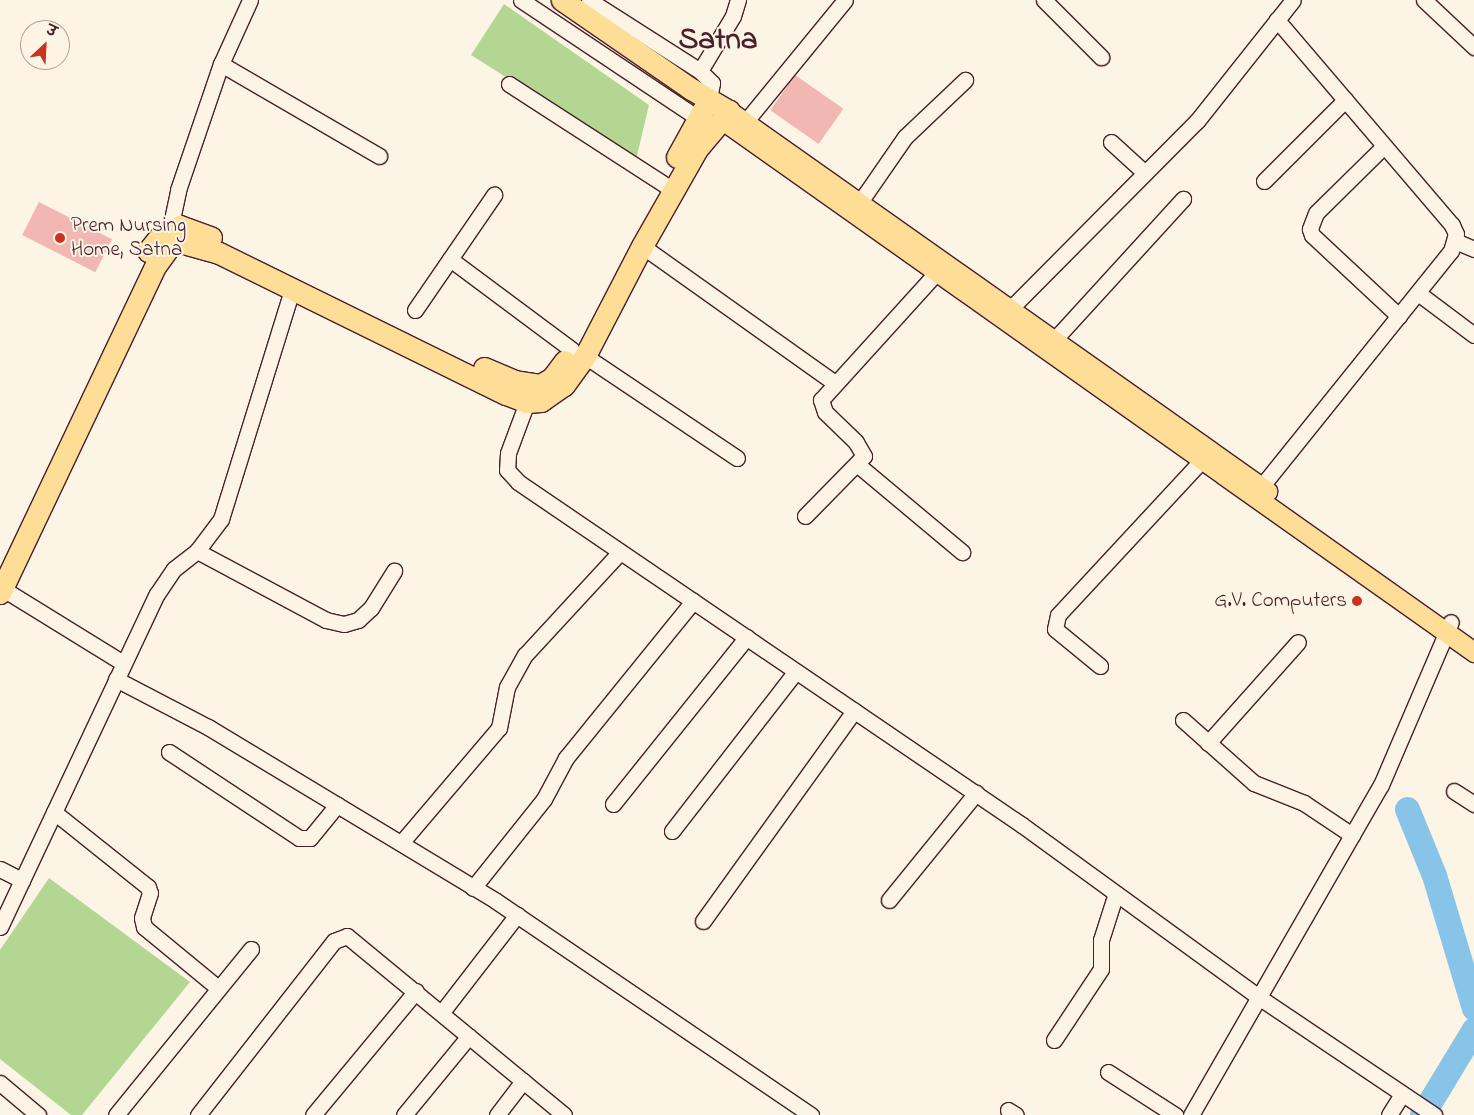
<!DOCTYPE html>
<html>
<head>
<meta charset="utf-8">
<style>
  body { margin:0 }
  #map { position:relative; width:1474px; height:1115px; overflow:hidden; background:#fcf5e5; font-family:"Indie Flower","Playpen Sans Deva",sans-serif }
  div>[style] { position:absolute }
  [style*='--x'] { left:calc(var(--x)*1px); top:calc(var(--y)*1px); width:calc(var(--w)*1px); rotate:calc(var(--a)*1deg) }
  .green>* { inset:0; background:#b3d792 }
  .river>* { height:25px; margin:-12.5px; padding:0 12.5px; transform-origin:12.5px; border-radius:12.5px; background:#87c4e7 }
  .building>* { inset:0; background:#f2b6b3; transform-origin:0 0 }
  .roads { filter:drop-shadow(1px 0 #4a1f2b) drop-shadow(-1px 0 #4a1f2b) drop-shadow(0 1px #4a1f2b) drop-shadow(0 -1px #4a1f2b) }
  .minor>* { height:15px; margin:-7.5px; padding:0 7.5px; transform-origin:7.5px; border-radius:7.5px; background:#fcf5e5 }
  .major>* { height:19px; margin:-9.5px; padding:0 9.5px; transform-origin:9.5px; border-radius:9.5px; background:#fedd96 }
  .highway>* { height:21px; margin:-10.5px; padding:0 10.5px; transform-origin:10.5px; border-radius:10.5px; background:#fedd96 }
  .dots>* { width:14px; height:14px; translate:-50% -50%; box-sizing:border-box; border:2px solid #fcf5e5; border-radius:50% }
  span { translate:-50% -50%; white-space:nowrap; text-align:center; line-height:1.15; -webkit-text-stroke:4px #fcf5e5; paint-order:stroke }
  .poi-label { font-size:21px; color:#4a1f2b }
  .left { translate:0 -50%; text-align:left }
  .right { translate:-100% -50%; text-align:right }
  .town-label { font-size:31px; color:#4a1f2b; font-weight:700 }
  .north { position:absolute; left:20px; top:20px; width:50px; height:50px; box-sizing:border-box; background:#fcf5e5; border:1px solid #b59f9b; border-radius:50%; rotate:25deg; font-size:14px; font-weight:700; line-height:20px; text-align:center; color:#4a1f2b }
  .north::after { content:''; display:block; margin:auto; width:18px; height:22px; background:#c8321e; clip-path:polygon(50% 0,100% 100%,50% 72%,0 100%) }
</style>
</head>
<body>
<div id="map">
  <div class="green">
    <div style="clip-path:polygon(504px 4px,649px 105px,636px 160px,471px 55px)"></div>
    <div style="clip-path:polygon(49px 878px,190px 982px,82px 1115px,71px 1115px,0 1059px,0 950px)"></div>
  </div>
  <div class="river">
    <div style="--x:1407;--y:809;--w:71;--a:67.8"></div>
    <div style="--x:1434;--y:875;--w:139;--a:73.3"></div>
    <div style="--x:1422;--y:1115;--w:100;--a:-58.8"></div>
  </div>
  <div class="building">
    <div style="left:795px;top:75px;width:59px;height:43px;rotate:35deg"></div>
    <div style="left:39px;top:202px;width:82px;height:37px;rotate:27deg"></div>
  </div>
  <div class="roads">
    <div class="minor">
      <div style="--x:521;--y:0;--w:213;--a:33.7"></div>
      <div style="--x:589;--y:0;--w:132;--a:32.6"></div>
      <div style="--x:700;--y:71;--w:17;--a:45"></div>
      <div style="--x:712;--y:83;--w:16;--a:101"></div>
      <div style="--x:1044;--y:0;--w:81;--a:45"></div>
      <div style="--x:1424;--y:0;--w:69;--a:43.2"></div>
      <div style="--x:221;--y:64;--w:183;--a:30.2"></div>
      <div style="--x:700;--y:71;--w:64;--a:-59"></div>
      <div style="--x:733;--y:16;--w:17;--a:-73"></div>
      <div style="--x:509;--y:84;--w:195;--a:32.9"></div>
      <div style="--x:746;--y:121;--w:156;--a:-50.7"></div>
      <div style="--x:1111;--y:142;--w:46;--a:42.4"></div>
      <div style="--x:1384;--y:146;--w:95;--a:135.4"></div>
      <div style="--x:1316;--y:213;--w:17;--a:111"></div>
      <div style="--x:1310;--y:229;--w:6;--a:72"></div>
      <div style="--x:1312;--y:235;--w:119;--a:43"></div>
      <div style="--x:1264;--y:181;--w:115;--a:-45"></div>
      <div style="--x:860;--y:202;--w:79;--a:-55.3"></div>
      <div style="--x:905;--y:137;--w:83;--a:-43.5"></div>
      <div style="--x:170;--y:229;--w:40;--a:-78"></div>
      <div style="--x:178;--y:190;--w:133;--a:-71.2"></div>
      <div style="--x:221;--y:64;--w:70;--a:-65.6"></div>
      <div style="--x:1455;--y:241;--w:21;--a:23"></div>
      <div style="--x:642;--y:246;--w:237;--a:35.4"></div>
      <div style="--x:450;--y:259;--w:152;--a:36.7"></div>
      <div style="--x:1418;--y:293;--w:70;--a:36.9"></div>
      <div style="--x:1011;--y:308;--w:264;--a:-45.2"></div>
      <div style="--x:1197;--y:121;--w:154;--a:-51.6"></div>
      <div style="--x:415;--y:310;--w:140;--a:-55.5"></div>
      <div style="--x:1055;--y:339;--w:190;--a:-47.6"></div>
      <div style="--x:585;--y:356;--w:183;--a:33.9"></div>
      <div style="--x:527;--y:402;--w:54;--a:110.4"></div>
      <div style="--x:508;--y:453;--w:17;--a:93"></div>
      <div style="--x:507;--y:470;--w:16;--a:47"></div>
      <div style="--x:518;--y:482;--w:610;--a:34.24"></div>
      <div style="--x:1022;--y:825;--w:294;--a:36"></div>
      <div style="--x:1260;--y:998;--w:210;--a:33.9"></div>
      <div style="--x:858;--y:465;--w:136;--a:39.9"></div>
      <div style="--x:1261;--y:487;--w:303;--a:-51.2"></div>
      <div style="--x:1451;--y:251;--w:18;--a:-74"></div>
      <div style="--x:1456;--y:234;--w:10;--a:-114"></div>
      <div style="--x:1452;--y:225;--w:270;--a:-130.5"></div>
      <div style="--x:805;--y:516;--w:84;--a:-45.5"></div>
      <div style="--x:864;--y:456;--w:16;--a:-120"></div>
      <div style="--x:856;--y:442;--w:43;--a:-135.9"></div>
      <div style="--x:825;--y:412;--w:13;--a:-108"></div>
      <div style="--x:821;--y:400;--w:171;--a:-47.8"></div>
      <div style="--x:197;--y:551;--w:146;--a:28.1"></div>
      <div style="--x:326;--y:620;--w:18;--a:13"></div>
      <div style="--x:344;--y:624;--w:15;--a:-16"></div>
      <div style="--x:358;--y:620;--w:18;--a:-43"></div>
      <div style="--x:371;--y:608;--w:44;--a:-58.1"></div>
      <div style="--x:0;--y:587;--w:145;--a:31.7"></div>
      <div style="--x:1100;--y:666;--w:58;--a:-140.6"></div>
      <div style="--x:1055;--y:629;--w:14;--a:-78"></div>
      <div style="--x:1058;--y:615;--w:210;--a:-47.1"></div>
      <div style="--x:116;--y:679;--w:104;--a:27.6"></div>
      <div style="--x:208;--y:727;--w:336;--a:31.1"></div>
      <div style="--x:496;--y:901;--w:381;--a:34.2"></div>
      <div style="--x:1183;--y:720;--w:95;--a:41.6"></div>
      <div style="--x:1254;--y:783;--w:54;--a:21.8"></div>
      <div style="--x:1304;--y:803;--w:58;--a:33.7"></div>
      <div style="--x:1208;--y:743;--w:135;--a:-48.3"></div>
      <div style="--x:169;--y:752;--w:156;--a:33.5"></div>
      <div style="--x:299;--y:838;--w:11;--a:0"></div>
      <div style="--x:310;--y:838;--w:43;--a:-50.7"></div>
      <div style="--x:1454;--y:791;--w:24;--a:33"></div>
      <div style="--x:613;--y:804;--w:214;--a:-51.3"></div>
      <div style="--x:54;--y:812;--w:120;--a:38.6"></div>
      <div style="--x:148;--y:887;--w:6;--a:72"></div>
      <div style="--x:150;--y:893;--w:26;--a:108"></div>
      <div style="--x:142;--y:918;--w:9;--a:77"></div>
      <div style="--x:144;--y:927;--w:96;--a:39.5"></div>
      <div style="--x:672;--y:831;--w:202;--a:-52.2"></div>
      <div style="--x:401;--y:843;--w:151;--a:-49.6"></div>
      <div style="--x:499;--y:728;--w:42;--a:-79"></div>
      <div style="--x:507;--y:687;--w:37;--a:-61"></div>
      <div style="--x:525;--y:655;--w:140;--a:-47.3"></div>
      <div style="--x:0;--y:869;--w:25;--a:27"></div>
      <div style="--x:473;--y:888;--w:114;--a:-51.4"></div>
      <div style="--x:544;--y:799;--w:47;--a:-61.8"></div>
      <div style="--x:566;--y:758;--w:202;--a:-51"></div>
      <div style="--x:889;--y:900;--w:138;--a:-50.9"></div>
      <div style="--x:703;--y:921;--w:259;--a:-54.3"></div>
      <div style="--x:0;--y:927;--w:368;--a:-64.8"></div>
      <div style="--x:157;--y:594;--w:30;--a:-56"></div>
      <div style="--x:174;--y:569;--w:29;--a:-38"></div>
      <div style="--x:197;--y:551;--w:40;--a:-53"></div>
      <div style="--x:221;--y:519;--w:241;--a:-72.8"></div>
      <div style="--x:442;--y:1012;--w:123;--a:-52.3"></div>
      <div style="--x:1054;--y:1040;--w:85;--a:-56.5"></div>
      <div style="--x:1101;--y:969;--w:29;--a:-90"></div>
      <div style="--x:1101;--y:940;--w:49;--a:-72.3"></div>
      <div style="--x:1108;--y:1072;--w:80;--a:32.7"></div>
      <div style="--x:0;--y:1083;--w:50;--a:40.1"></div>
      <div style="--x:1008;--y:1110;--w:9;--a:32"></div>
      <div style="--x:116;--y:1115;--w:214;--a:-50.9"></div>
      <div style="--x:198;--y:1115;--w:221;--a:-52"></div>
      <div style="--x:334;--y:941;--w:14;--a:-21"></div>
      <div style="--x:347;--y:936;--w:281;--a:39.5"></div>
      <div style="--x:313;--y:1115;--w:161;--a:-50.3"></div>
      <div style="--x:404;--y:1115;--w:102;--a:-50.6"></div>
      <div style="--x:497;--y:1115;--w:43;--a:-52.6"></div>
      <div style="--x:1191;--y:1115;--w:381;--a:-60.1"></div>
      <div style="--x:1381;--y:785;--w:177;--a:-66.8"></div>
      <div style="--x:1389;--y:1115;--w:25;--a:-58"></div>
    </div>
    <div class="major">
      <div style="--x:729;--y:111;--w:659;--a:35.23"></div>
      <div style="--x:721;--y:119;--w:923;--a:35.29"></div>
    </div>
    <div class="highway">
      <div style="--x:677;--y:157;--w:66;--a:-61.1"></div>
      <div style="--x:148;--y:251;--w:21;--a:-51"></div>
      <div style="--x:161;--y:235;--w:21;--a:-25"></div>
      <div style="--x:180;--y:226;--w:33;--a:20"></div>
      <div style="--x:484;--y:368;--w:34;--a:23"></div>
      <div style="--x:515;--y:381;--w:25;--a:9"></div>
      <div style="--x:540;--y:385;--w:14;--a:-30"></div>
      <div style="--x:552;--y:378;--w:21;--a:-53"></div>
      <div style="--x:0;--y:593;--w:363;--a:-64.6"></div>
      <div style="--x:156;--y:265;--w:24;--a:-54"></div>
      <div style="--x:170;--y:246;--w:10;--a:-24"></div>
      <div style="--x:179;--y:242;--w:41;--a:15.4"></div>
      <div style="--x:219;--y:253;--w:320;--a:26.2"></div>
      <div style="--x:506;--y:394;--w:22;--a:21"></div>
      <div style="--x:527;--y:402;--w:14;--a:-4"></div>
      <div style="--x:541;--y:401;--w:28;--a:-35"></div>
      <div style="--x:564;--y:385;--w:36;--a:-54"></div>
      <div style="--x:585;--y:356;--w:124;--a:-62.6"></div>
      <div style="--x:642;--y:246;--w:112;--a:-60.4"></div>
      <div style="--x:697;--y:149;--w:50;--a:-49.9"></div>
      <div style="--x:729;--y:111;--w:44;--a:-149.9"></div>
      <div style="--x:691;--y:89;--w:157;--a:-145.4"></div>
    </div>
  </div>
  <div class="dots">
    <div style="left:60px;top:238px;background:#c8321e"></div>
    <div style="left:1357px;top:601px;background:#c8321e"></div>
  </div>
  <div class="poi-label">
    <span class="left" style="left:71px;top:238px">Prem Nursing<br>Home, Satna</span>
    <span class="right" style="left:1347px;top:601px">G.V. Computers</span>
  </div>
  <div class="town-label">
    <span style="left:718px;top:41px">Satna</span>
  </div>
  <div class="north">उ</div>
</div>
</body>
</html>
